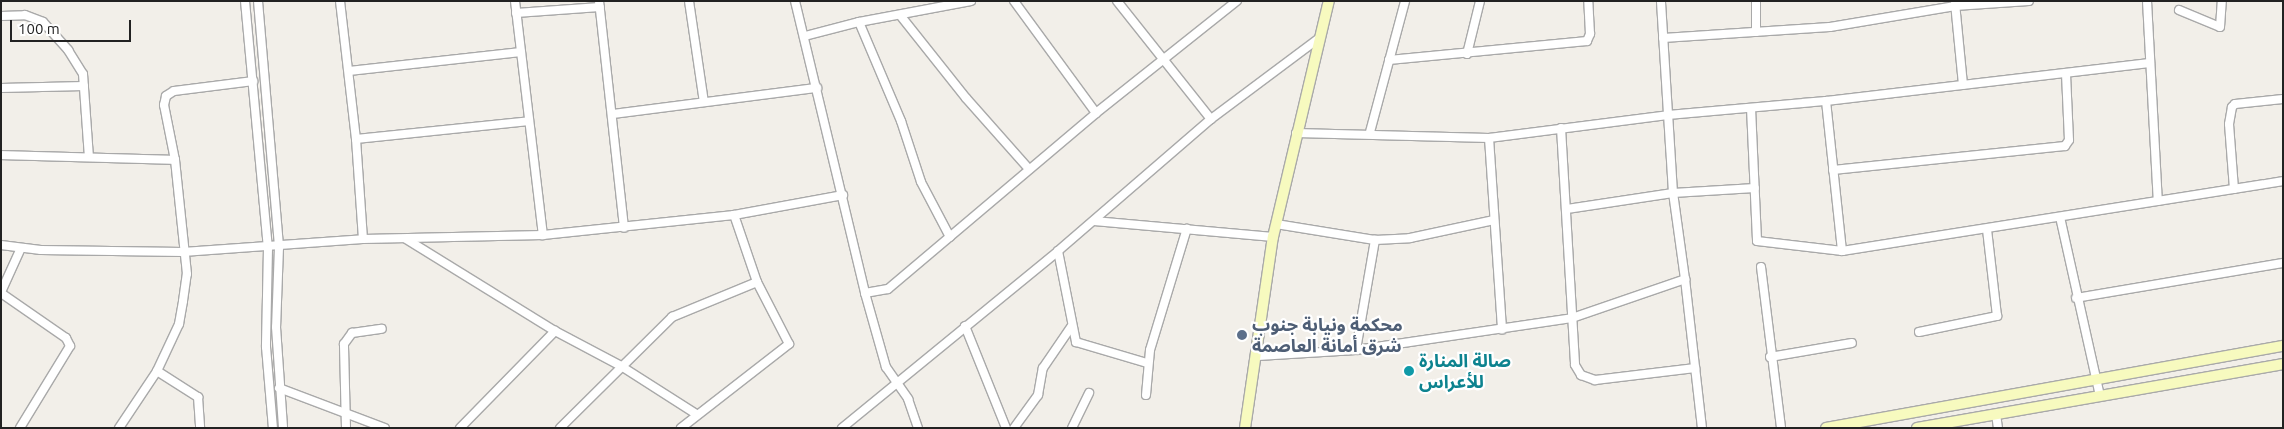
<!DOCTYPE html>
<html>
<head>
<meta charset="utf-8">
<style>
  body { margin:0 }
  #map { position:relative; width:2284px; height:429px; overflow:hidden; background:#f2efe9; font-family:Ubuntu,"Noto Sans Arabic",sans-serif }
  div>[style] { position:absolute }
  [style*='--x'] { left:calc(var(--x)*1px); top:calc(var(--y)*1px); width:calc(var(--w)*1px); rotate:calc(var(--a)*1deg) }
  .roads { filter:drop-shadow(1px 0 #a9a9a9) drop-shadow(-1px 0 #a9a9a9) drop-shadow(0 1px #a9a9a9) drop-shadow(0 -1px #a9a9a9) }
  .street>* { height:8px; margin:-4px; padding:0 4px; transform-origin:4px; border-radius:4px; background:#fff }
  .secondary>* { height:10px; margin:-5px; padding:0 5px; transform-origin:5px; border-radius:5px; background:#f7fabf }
  .dots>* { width:14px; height:14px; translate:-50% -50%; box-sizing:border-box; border:2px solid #fff; border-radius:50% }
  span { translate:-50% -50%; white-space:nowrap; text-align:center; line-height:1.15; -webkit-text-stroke:4.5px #fff; paint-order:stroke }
  .service-label { font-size:18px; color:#4e5e75; font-weight:700 }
  .left { translate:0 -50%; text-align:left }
  .culture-label { font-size:18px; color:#0d838f; font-weight:700 }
  .frame { position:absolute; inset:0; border:2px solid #222; pointer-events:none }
  .scale { position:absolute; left:10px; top:20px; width:121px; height:22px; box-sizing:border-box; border:2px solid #222; border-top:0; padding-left:6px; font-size:15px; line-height:18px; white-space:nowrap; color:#222; -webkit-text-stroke:4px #fff; paint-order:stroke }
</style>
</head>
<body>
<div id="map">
  <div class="roads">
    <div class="street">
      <div style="--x:245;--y:1;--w:248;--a:84.7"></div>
      <div style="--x:268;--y:248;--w:99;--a:91.2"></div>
      <div style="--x:266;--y:347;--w:81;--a:85.1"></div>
      <div style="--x:258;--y:1;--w:247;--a:85.1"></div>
      <div style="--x:279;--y:247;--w:80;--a:92.1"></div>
      <div style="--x:276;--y:327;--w:101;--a:86"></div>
      <div style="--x:340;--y:1;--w:139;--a:83.4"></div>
      <div style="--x:356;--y:139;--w:100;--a:86"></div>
      <div style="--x:515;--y:1;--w:236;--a:83.2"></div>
      <div style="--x:599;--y:1;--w:228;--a:83.7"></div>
      <div style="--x:689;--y:1;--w:102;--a:81.6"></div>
      <div style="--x:795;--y:1;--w:300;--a:76.5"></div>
      <div style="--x:865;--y:293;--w:77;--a:74.2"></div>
      <div style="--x:886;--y:367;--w:39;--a:55"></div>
      <div style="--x:908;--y:399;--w:31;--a:71"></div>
      <div style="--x:1014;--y:1;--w:139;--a:53.8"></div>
      <div style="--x:1117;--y:1;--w:151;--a:51.5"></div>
      <div style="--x:1756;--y:1;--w:31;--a:90"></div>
      <div style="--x:2147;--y:1;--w:200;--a:86.9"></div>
      <div style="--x:1955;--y:3;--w:82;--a:84.4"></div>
      <div style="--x:2179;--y:10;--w:44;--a:22.5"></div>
      <div style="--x:2220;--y:27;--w:26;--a:-86"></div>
      <div style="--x:516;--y:13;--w:84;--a:-4.1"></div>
      <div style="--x:900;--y:15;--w:106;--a:51.5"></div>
      <div style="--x:966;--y:98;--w:95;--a:48.4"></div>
      <div style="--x:1;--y:16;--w:24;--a:-2"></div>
      <div style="--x:25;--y:15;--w:19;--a:21"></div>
      <div style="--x:43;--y:22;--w:38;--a:48"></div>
      <div style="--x:68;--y:50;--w:28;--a:58"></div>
      <div style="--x:83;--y:74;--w:83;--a:85.9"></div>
      <div style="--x:859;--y:22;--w:108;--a:67"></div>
      <div style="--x:901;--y:121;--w:64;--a:71.8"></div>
      <div style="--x:921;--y:182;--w:62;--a:62.2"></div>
      <div style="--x:805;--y:36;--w:56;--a:-14.5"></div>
      <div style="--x:859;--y:22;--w:114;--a:-10.6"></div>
      <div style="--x:1663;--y:38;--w:167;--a:-3.8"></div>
      <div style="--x:1830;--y:27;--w:127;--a:-9.5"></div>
      <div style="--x:1955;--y:6;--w:74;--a:-3.9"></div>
      <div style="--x:1467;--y:54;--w:55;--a:-76.2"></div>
      <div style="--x:1389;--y:60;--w:199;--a:-5.5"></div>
      <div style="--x:1587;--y:41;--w:8;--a:-67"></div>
      <div style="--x:1590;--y:34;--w:33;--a:-93"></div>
      <div style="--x:349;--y:71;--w:173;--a:-6.3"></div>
      <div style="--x:1;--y:88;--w:83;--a:-1.4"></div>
      <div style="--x:1826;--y:101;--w:151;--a:83.9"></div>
      <div style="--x:1842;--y:251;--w:447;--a:-9"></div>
      <div style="--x:1751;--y:108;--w:133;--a:87.4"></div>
      <div style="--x:1757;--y:241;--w:86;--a:6.7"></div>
      <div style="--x:613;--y:114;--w:206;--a:-7.3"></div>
      <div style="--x:1561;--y:128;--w:237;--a:86.6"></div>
      <div style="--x:1575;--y:365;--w:12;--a:59"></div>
      <div style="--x:1581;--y:375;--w:15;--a:20"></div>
      <div style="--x:1595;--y:380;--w:101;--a:-6.8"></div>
      <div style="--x:1370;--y:132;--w:136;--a:-75"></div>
      <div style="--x:1296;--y:133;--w:193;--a:1.5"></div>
      <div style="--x:1489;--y:138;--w:180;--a:-7.3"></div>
      <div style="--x:1668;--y:115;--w:159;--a:-5.1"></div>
      <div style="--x:1826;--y:101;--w:326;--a:-6.7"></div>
      <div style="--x:1489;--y:138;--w:192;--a:86.1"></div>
      <div style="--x:356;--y:139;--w:174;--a:-5.9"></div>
      <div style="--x:1;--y:155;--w:174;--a:1.6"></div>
      <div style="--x:1833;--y:170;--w:233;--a:-5.9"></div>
      <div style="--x:2065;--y:146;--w:7;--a:-56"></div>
      <div style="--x:2069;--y:140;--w:67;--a:-92.6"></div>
      <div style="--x:2234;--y:189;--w:65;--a:-94.4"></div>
      <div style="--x:2229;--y:124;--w:17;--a:-80"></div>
      <div style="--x:2232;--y:107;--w:4;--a:-45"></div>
      <div style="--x:2235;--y:104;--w:48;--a:-5.9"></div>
      <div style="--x:1567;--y:209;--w:107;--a:-8.6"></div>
      <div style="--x:1673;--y:193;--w:82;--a:-3.5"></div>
      <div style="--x:2060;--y:217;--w:183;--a:77.4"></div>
      <div style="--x:1094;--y:221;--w:180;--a:5.1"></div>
      <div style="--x:1276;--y:224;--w:100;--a:9.2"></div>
      <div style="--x:1375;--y:240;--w:35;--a:-3"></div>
      <div style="--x:1410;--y:238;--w:86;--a:-12.1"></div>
      <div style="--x:406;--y:239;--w:175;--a:31.7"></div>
      <div style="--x:555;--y:331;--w:75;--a:27.9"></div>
      <div style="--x:621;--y:366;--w:89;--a:32.6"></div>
      <div style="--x:1;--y:245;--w:40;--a:7.1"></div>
      <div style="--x:41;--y:250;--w:142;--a:0.8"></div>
      <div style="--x:183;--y:252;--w:180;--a:-4.1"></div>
      <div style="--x:363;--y:239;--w:180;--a:-1.3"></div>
      <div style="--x:543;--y:235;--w:192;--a:-6"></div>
      <div style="--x:734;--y:215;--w:111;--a:-10.4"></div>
      <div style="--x:1058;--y:251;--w:93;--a:78.8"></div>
      <div style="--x:1076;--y:342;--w:74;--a:16.5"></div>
      <div style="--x:1761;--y:267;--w:162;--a:82.9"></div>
      <div style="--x:1685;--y:279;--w:150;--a:83.5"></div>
      <div style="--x:1;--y:292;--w:48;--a:-65.6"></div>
      <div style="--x:1;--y:293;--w:79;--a:34.7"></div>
      <div style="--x:66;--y:338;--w:9;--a:63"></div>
      <div style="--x:70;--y:346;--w:96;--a:121.4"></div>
      <div style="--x:865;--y:293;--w:23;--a:-10"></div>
      <div style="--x:888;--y:289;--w:272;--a:-40.2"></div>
      <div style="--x:1096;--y:113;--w:180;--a:-38.5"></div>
      <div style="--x:2076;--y:298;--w:210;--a:-9.6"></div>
      <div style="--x:965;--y:326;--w:110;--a:68.1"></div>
      <div style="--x:1919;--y:332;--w:80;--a:-11.6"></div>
      <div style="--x:1997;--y:316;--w:87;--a:-96.6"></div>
      <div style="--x:1356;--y:350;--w:112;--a:-80.2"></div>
      <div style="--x:1258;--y:356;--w:98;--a:-3.5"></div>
      <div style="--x:1356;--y:350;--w:218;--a:-8.4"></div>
      <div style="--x:1572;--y:318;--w:120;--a:-19"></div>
      <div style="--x:1685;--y:279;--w:87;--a:-97.9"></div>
      <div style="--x:1673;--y:193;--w:192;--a:-93.6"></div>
      <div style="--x:1770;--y:357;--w:83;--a:-9.7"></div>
      <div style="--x:157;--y:371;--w:49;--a:32.4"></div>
      <div style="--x:198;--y:397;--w:31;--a:86"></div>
      <div style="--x:279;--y:388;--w:113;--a:20.7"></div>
      <div style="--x:1146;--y:395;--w:45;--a:-84.9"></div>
      <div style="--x:1150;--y:350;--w:127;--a:-73.1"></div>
      <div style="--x:1996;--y:414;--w:14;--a:82"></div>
      <div style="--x:119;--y:428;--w:69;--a:-56.3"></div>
      <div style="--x:157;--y:371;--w:52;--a:-64.9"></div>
      <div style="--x:179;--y:324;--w:23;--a:-80"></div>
      <div style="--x:183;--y:301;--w:27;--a:-82"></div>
      <div style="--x:187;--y:274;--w:115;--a:-96"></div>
      <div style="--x:175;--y:160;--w:56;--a:-101.3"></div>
      <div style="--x:164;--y:105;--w:9;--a:-77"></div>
      <div style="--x:166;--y:96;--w:9;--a:-32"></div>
      <div style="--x:174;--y:91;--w:80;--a:-7.2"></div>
      <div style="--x:346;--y:428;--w:84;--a:-91.4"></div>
      <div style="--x:344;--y:344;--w:14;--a:-54"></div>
      <div style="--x:352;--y:333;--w:30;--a:-8"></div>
      <div style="--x:460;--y:428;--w:136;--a:-45.6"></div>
      <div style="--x:560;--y:428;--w:158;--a:-44.7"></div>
      <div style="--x:672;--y:317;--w:92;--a:-22.4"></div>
      <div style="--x:681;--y:428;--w:137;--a:-37.9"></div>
      <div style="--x:789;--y:344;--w:70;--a:-117.3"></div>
      <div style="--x:757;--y:282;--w:71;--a:-108.9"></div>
      <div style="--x:842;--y:428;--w:279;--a:-39.3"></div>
      <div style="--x:1058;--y:251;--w:202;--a:-40.8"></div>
      <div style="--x:1211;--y:119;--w:134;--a:-36.8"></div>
      <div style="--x:1014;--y:428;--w:41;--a:-54"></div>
      <div style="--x:1038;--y:395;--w:27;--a:-80"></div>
      <div style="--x:1043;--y:368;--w:50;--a:-55.7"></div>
      <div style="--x:1072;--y:428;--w:39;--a:-64"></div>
    </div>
    <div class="secondary">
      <div style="--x:1245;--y:428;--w:193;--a:-81.7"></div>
      <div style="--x:1273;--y:237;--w:243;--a:-76.7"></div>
      <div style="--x:1826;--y:428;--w:464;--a:-10.2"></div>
      <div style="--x:1917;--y:428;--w:372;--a:-9.9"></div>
    </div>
  </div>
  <div class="dots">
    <div style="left:1242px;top:335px;background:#5c6f8a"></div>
    <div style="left:1409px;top:371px;background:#0f9aa8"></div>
  </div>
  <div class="service-label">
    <span class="left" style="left:1252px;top:335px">محكمة ونيابة جنوب<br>شرق أمانة العاصمة</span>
  </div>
  <div class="culture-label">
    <span class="left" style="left:1419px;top:371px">صالة المنارة<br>للأعراس</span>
  </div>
  <div class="frame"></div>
  <div class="scale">100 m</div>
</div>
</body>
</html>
